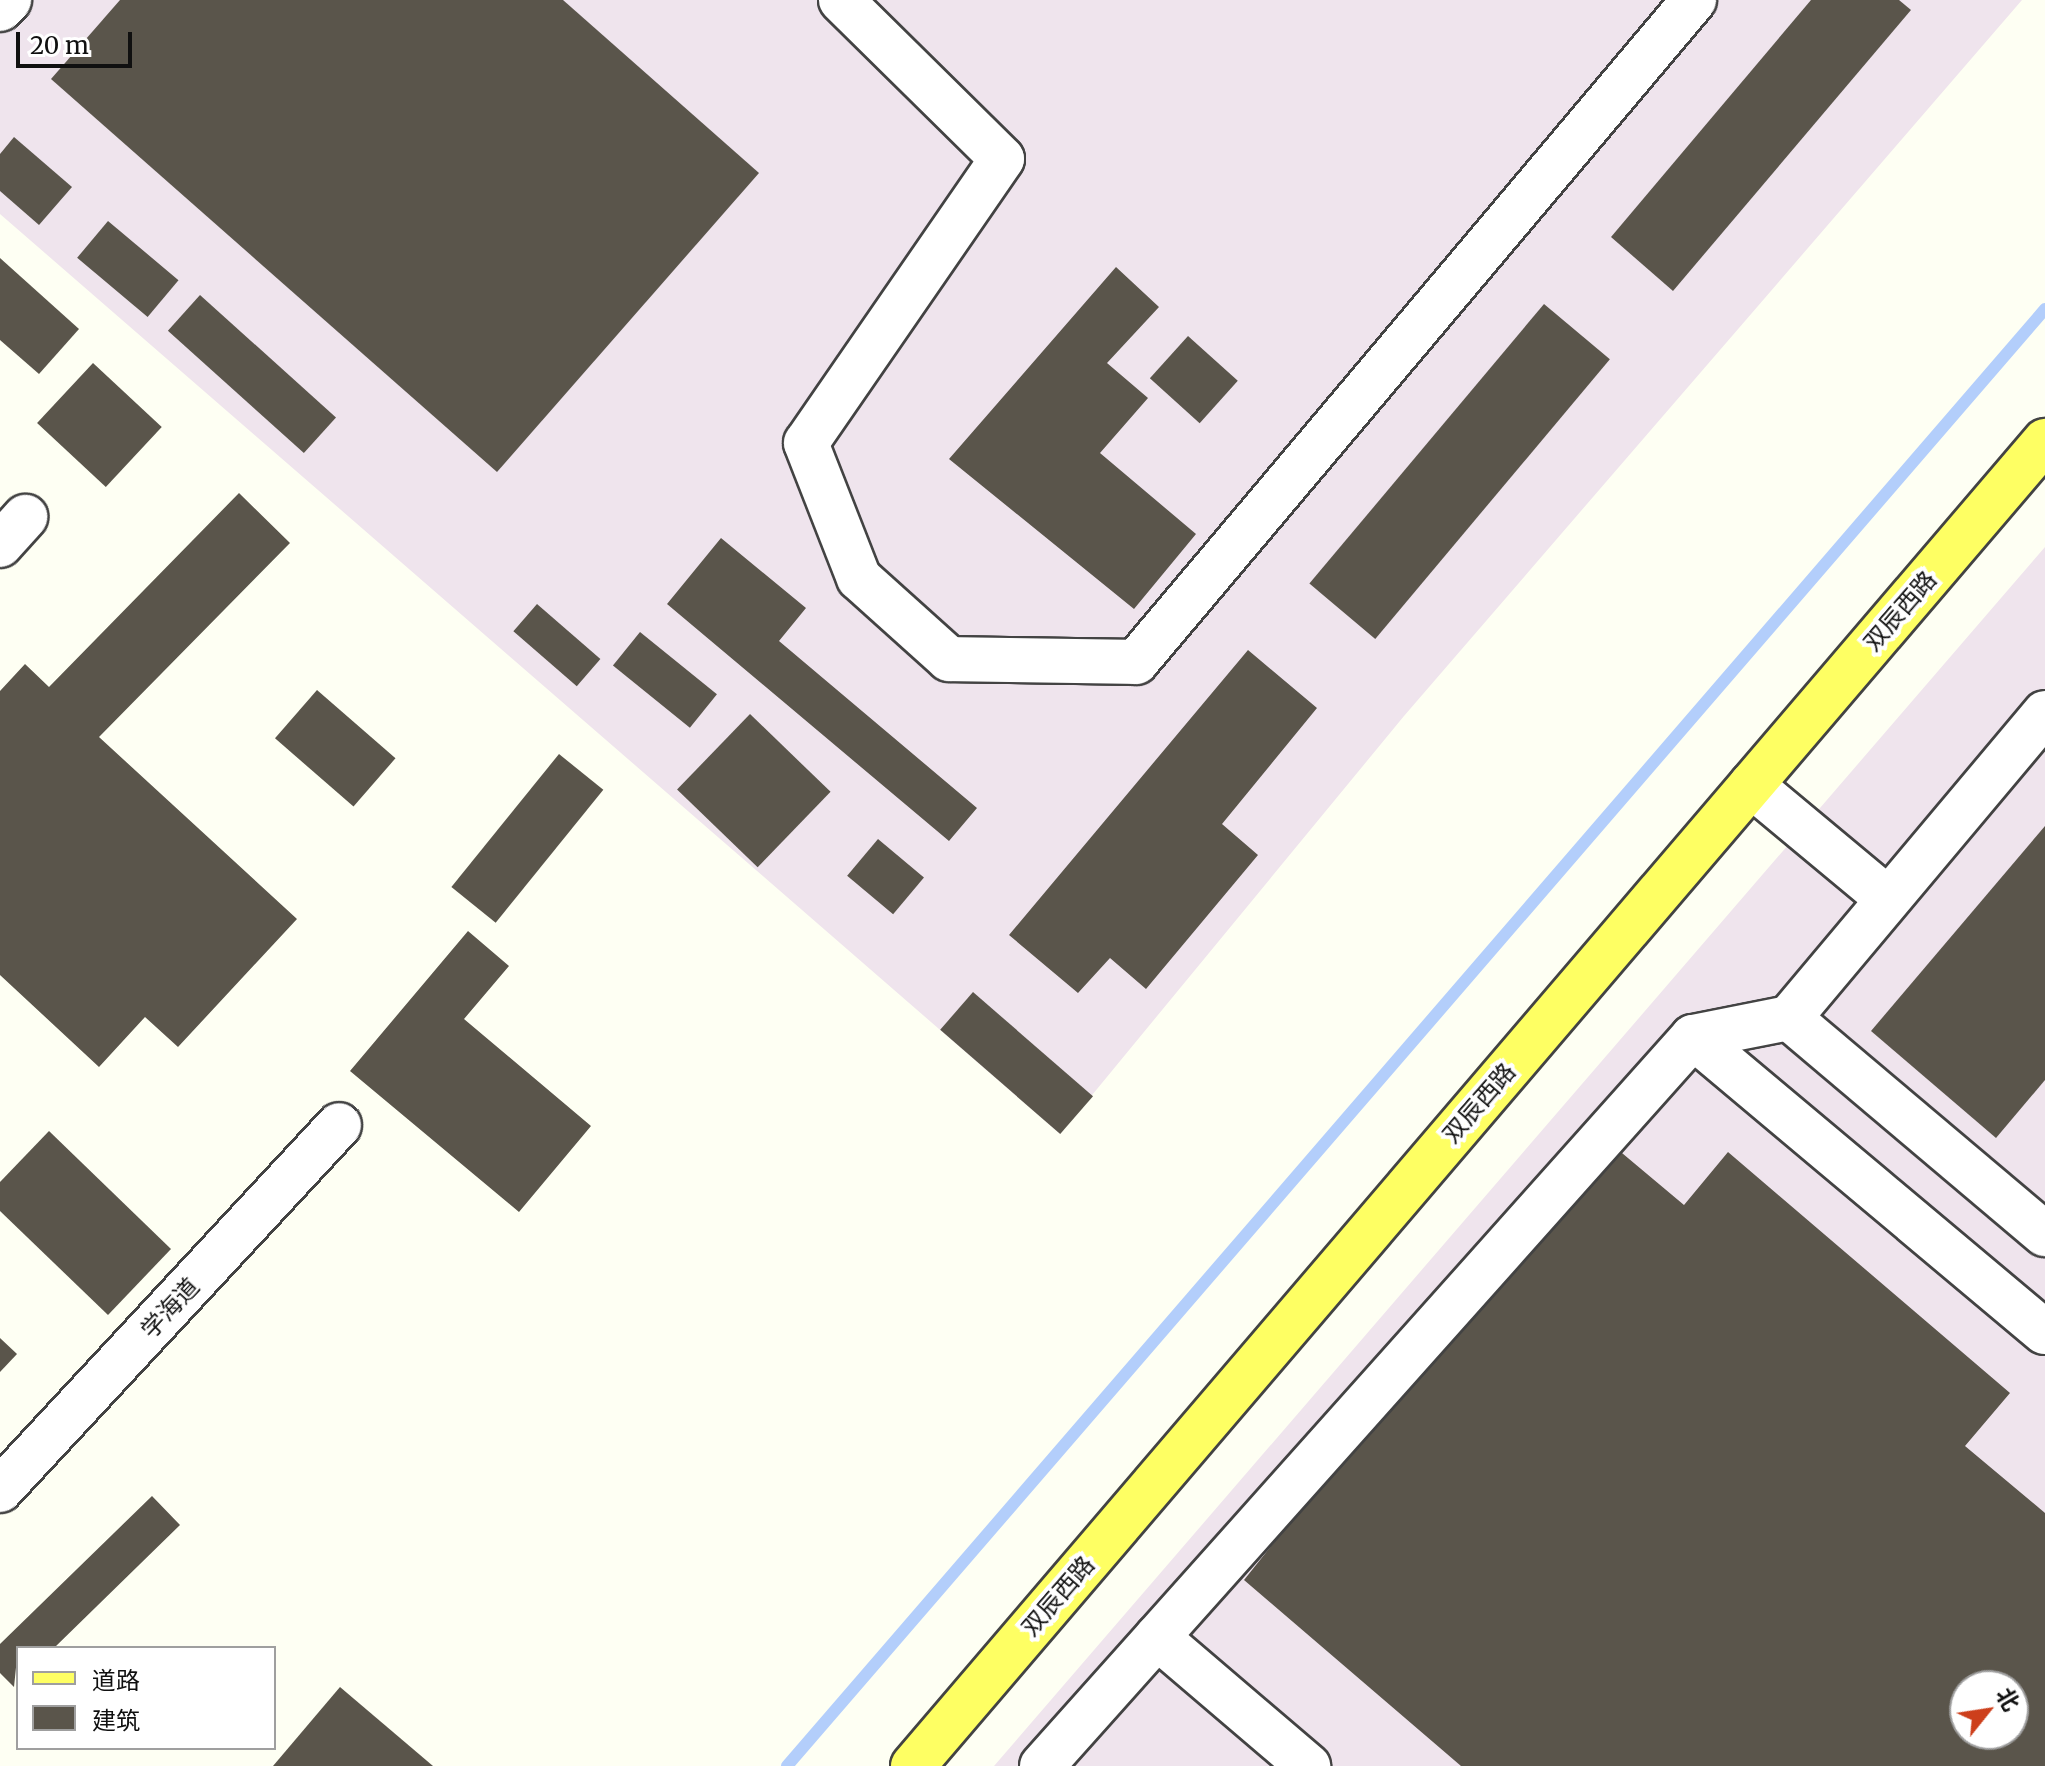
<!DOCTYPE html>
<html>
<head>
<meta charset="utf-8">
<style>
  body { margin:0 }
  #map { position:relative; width:2045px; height:1766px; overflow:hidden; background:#fefff3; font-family:Merriweather,"Noto Sans SC",serif }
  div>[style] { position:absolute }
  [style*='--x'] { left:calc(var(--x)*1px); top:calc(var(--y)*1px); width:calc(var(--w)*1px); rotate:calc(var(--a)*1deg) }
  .industrial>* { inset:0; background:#efe4ed }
  .stream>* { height:12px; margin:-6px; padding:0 6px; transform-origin:6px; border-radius:6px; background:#b3cefb }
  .building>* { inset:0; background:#5a554b; transform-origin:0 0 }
  .roads { filter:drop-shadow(2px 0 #434343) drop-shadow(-2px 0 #434343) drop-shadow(0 2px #434343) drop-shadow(0 -2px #434343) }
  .minor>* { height:44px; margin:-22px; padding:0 22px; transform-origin:22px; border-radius:22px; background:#fff }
  .major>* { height:44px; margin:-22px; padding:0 22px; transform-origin:22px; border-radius:22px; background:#feff63 }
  span { translate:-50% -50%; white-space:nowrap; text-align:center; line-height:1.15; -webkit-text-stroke:8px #fff; paint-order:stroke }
  .street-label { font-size:24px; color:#101010 }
  .legend { position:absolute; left:16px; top:1646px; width:260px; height:104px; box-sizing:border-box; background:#fff; border:2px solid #9f9f9f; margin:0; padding:10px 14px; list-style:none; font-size:24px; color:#101010 }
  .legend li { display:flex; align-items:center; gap:16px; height:40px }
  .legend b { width:40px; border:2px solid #9f9f9f }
  .north { position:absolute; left:1949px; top:1670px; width:80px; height:80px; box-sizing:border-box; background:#fff; border:2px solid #9f9f9f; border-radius:50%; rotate:60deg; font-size:22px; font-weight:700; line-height:32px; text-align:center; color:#101010 }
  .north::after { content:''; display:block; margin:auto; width:28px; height:36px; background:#cd3f1b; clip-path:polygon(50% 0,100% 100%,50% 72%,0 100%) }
  .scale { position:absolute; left:16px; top:32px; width:116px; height:36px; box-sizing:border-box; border:4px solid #101010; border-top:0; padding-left:10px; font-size:24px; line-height:28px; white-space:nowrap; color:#101010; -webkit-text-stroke:6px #fff; paint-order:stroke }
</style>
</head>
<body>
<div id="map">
  <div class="industrial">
    <div style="clip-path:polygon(0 0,2022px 0,1404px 716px,1060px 1134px,0 214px)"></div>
    <div style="clip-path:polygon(evenodd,2045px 547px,2045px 1766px,994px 1766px,2045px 547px,1965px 1686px,2013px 1686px,2013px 1734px,1965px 1734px,1965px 1686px)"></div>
  </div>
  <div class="stream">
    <div style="--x:787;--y:1766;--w:1925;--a:-49.19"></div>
  </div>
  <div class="building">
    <div style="clip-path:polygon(120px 0,563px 0,759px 173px,497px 472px,51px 79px)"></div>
    <div style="clip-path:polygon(1811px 0,1899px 0,1911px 10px,1673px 291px,1611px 237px)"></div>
    <div style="clip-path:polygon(14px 137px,72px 187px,39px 225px,0 191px,0 154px)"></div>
    <div style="left:108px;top:221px;width:92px;height:48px;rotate:40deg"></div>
    <div style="clip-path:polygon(0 258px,79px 329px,39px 374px,0 340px)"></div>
    <div style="clip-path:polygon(1116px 267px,1159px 307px,1107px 363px,1148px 398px,1100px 453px,1196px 534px,1134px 609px,949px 459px)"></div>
    <div style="left:200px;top:295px;width:183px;height:48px;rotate:42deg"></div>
    <div style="left:1544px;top:304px;width:86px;height:365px;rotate:40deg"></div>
    <div style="left:1188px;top:336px;width:67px;height:57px;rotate:42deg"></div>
    <div style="left:93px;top:363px;width:94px;height:82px;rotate:43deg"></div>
    <div style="clip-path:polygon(239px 493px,290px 543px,99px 737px,297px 919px,178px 1047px,145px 1017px,99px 1067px,0 975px,0 691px,25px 664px,49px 687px)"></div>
    <div style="clip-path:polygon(721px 538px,806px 608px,779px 641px,977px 808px,949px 841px,667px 604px)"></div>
    <div style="left:537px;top:604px;width:84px;height:36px;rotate:41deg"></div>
    <div style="left:640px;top:632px;width:99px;height:43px;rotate:39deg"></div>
    <div style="clip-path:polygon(1248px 650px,1317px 708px,1222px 824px,1258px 855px,1146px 989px,1110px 958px,1078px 993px,1009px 935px)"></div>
    <div style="left:317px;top:690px;width:104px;height:64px;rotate:41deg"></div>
    <div style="left:750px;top:714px;width:112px;height:105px;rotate:44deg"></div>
    <div style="left:559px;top:754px;width:57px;height:171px;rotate:39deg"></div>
    <div style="clip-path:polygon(2045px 826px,2045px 1080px,1996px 1138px,1871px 1031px)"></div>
    <div style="left:878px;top:839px;width:60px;height:48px;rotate:40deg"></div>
    <div style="clip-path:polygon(468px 931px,509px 966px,464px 1019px,591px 1126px,519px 1212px,350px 1071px)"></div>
    <div style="left:973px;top:992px;width:159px;height:50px;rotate:41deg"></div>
    <div style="clip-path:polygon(49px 1131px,171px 1249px,108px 1315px,0 1211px,0 1182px)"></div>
    <div style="clip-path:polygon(evenodd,1616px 1148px,1684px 1205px,1728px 1152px,2010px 1393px,1965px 1446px,2045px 1513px,2045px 1766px,1461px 1766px,1244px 1580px,1337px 1464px,1616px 1148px,1965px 1686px,2013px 1686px,2013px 1734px,1965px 1734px,1965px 1686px)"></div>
    <div style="clip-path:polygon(0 1338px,17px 1354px,0 1372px)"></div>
    <div style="clip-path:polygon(152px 1496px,180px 1525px,54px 1648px,18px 1648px,14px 1687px,0 1673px,0 1644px)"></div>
    <div style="clip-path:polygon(340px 1687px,433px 1766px,273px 1766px)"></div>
  </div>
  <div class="roads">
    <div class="minor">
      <div style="--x:841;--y:0;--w:226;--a:44.6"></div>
      <div style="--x:1002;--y:159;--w:345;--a:124.6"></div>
      <div style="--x:806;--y:443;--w:145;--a:68.6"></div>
      <div style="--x:859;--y:578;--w:121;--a:42"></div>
      <div style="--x:949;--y:659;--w:187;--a:0.9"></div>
      <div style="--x:1136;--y:662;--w:866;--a:-49.87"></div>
      <div style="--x:0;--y:9;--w:13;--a:-45"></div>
      <div style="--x:0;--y:545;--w:38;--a:-48"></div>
      <div style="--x:1751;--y:785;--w:178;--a:39.8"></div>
      <div style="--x:1789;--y:1018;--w:398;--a:-50"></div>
      <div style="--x:1693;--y:1037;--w:98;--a:-11.2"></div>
      <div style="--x:1789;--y:1018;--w:335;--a:40.2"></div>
      <div style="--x:0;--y:1490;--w:498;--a:-47.1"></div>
      <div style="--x:1157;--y:1637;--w:199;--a:40.5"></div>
      <div style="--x:1042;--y:1766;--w:977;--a:-48.24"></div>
      <div style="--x:1693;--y:1037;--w:459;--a:40"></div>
    </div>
    <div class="major">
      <div style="--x:913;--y:1766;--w:1743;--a:-49.49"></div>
    </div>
  </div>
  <div class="street-label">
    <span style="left:1900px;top:611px;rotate:-49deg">双辰西路</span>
    <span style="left:1479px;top:1103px;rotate:-49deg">双辰西路</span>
    <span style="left:170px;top:1308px;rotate:-47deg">学海道</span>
    <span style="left:1058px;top:1596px;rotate:-49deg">双辰西路</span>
  </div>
  <ul class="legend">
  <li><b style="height:10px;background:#feff63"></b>道路</li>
  <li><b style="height:22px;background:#5a554b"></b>建筑</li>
  </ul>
  <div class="north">北</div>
  <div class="scale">20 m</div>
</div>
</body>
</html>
